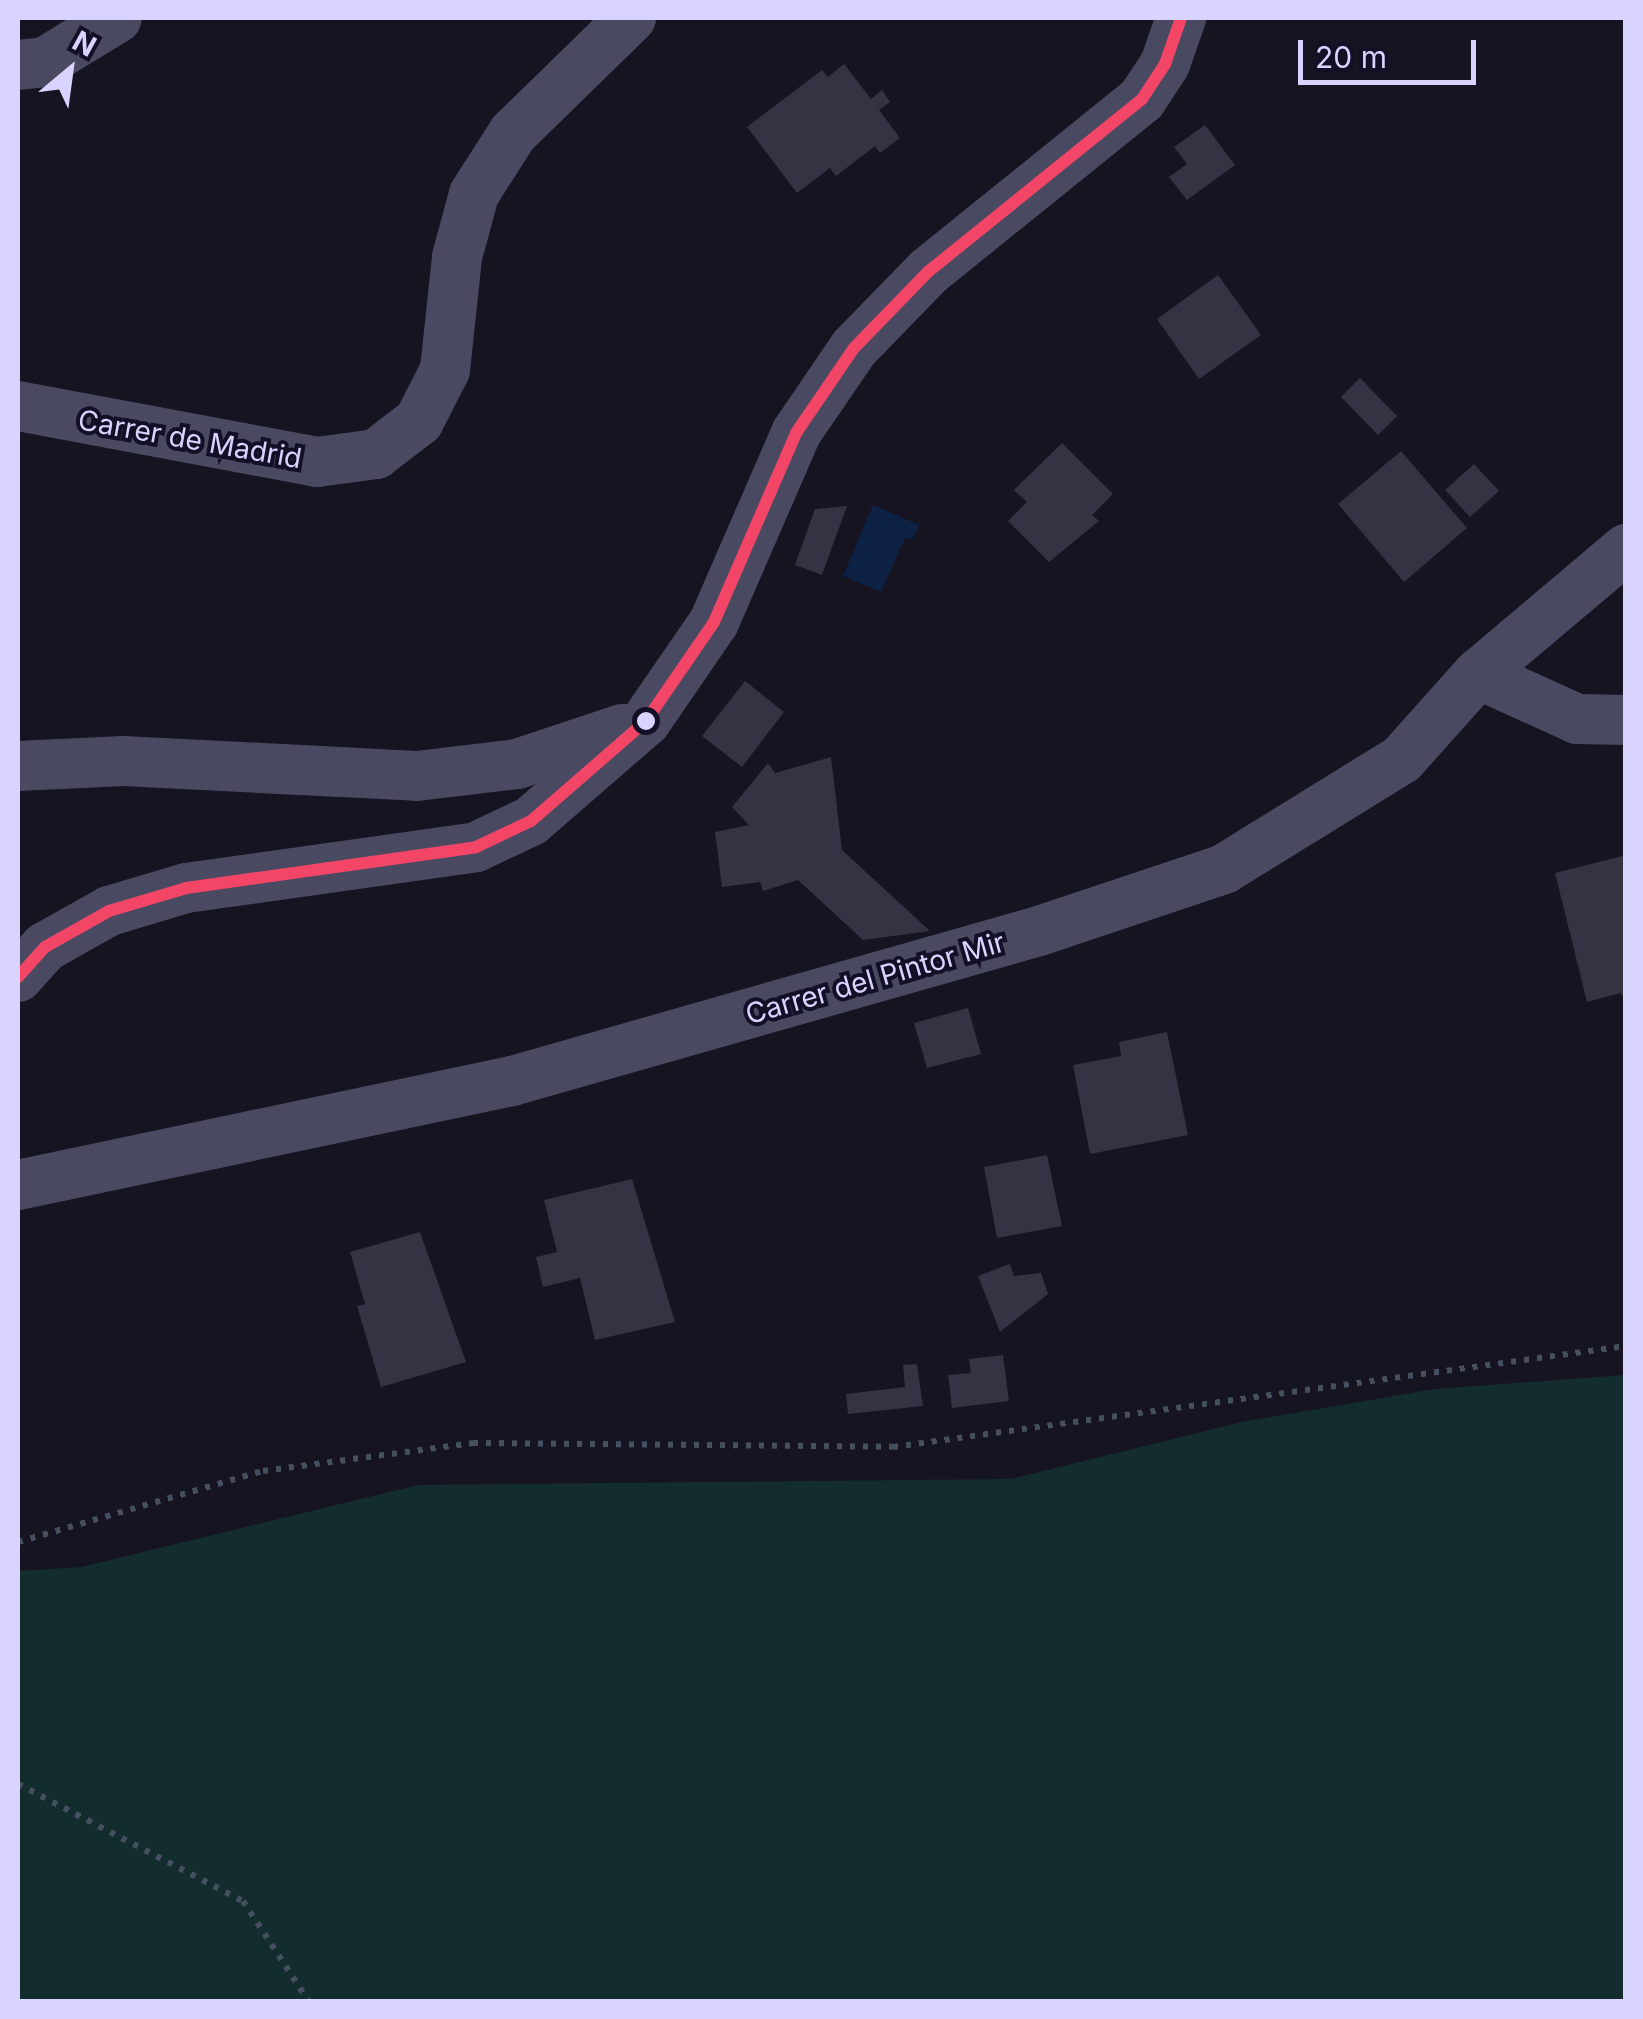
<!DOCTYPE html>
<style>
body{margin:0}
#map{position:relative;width:1643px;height:2019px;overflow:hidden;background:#161421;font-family:Inter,sans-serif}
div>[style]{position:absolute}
.green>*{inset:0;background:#132c2d}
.water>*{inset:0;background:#0d2144}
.building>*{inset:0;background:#343243}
.path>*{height:6px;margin-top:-3px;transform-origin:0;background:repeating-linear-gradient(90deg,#44505f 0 5px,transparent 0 13px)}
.minor>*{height:50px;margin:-25px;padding:0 25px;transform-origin:25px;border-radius:25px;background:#4a4962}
.bus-1>*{height:12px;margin:-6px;padding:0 6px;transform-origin:6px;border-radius:6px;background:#f34667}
.dots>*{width:28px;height:28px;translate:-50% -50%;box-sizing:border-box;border:5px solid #130f26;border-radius:50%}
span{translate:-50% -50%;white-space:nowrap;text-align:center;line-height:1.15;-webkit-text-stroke:8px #130f26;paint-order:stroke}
.street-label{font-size:28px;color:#d9d4ff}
.frame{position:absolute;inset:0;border:20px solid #d9d4ff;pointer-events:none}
.north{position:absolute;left:20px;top:20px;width:100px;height:100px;-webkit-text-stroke:8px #130f26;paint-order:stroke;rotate:29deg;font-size:28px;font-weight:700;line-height:40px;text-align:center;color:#d9d4ff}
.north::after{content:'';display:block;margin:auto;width:35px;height:45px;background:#d9d4ff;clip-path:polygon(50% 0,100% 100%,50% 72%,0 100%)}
.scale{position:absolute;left:1298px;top:40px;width:178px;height:45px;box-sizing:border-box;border:5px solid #d9d4ff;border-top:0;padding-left:12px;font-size:30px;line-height:35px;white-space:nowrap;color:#d9d4ff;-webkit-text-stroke:8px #130f26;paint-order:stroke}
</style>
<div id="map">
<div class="green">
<div style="clip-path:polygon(1625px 1375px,1625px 2001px,18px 2001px,18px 1571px,81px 1567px,418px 1485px,1011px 1479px,1242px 1422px,1434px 1389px)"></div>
</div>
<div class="water">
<div style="clip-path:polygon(873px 505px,919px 525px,912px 540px,905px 538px,881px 592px,843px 576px)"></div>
</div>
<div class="building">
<div style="clip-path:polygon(844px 64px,871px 99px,882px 90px,890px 102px,879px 110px,900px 138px,880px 153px,875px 146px,836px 176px,830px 168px,797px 193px,747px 127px,822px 70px,828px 77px)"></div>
<div style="clip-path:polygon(1205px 125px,1235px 165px,1187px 200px,1169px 177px,1187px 164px,1174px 147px)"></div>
<div style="clip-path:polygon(1218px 275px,1261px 335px,1199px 379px,1157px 319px)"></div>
<div style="clip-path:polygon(1360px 378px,1397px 416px,1378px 435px,1341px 397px)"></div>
<div style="clip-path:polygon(1062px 443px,1113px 494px,1092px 515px,1099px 521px,1049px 562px,1008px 521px,1027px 502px,1014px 490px)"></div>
<div style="clip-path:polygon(1401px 451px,1467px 528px,1404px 582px,1338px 504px)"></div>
<div style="clip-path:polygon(1474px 464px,1499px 491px,1470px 517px,1445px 490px)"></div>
<div style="clip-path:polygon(847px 506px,822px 575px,795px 565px,815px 509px)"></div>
<div style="clip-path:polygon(745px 681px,784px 712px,742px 767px,702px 736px)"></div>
<div style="clip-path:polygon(831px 757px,842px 850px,930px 931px,863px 940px,798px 880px,763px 891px,760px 882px,722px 887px,715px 832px,749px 825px,732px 807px,768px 763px,775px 773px)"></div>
<div style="clip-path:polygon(1626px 855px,1626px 1003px,1621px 993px,1587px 1002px,1555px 873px)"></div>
<div style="clip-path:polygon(968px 1008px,981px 1054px,927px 1068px,914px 1023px)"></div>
<div style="clip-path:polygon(1167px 1032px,1188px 1135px,1090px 1154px,1073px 1065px,1121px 1056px,1119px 1042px)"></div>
<div style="clip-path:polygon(1047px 1155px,1062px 1226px,997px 1238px,984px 1167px)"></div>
<div style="clip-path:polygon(632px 1179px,675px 1322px,595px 1340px,580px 1278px,543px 1287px,536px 1257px,557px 1252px,544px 1200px)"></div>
<div style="clip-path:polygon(420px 1232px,466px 1362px,381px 1387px,357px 1306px,365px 1304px,350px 1252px)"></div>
<div style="clip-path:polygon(1010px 1264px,1014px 1276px,1041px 1273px,1048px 1294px,1000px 1332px,978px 1276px)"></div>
<div style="clip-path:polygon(1003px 1355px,1009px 1401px,952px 1408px,948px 1375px,971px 1373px,969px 1359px)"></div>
<div style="clip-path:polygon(917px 1364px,923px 1406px,848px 1414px,846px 1394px,905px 1387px,903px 1365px)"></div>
</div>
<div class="path">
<div style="left:18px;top:1542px;width:255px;rotate:-16.2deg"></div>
<div style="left:263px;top:1471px;width:212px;rotate:-7.6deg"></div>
<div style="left:473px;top:1443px;width:420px;rotate:0.5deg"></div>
<div style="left:893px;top:1447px;width:740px;rotate:-7.85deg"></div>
<div style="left:18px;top:1784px;width:254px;rotate:27.5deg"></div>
<div style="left:243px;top:1901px;width:121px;rotate:56.8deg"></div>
</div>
<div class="minor">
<div style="left:18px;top:65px;width:27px;rotate:-6deg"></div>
<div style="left:45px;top:62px;width:84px;rotate:-31.4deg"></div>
<div style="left:18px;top:406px;width:304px;rotate:10.6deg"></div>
<div style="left:317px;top:462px;width:60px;rotate:-7.7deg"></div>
<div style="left:376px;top:454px;width:54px;rotate:-37.5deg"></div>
<div style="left:419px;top:421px;width:57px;rotate:-63deg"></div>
<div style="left:445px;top:370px;width:114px;rotate:-83.9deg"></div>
<div style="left:457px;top:257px;width:65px;rotate:-74.9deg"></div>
<div style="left:474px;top:194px;width:72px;rotate:-57.4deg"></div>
<div style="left:513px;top:133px;width:165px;rotate:-44.3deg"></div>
<div style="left:1478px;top:674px;width:109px;rotate:24.4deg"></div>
<div style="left:1577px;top:719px;width:49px;rotate:1.2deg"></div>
<div style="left:18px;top:766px;width:105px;rotate:-2.7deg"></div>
<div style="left:123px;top:761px;width:294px;rotate:2.9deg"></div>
<div style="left:417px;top:776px;width:101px;rotate:-6.8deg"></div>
<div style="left:517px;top:764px;width:111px;rotate:-18.4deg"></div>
<div style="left:18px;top:977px;width:40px;rotate:-48deg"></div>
<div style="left:45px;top:947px;width:73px;rotate:-29.4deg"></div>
<div style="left:109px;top:911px;width:80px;rotate:-16.6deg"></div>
<div style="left:186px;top:888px;width:293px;rotate:-8deg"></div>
<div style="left:476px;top:847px;width:61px;rotate:-25.3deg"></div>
<div style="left:531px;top:821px;width:152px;rotate:-41deg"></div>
<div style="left:646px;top:721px;width:120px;rotate:-55.5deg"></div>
<div style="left:714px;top:622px;width:206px;rotate:-66.5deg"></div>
<div style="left:796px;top:433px;width:103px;rotate:-55.7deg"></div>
<div style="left:854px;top:348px;width:107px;rotate:-45.8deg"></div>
<div style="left:929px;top:271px;width:274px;rotate:-38.9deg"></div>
<div style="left:1142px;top:99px;width:42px;rotate:-56.7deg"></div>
<div style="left:1165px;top:64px;width:49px;rotate:-70.8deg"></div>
<div style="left:18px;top:1185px;width:505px;rotate:-11.89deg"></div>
<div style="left:512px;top:1081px;width:548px;rotate:-15.89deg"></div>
<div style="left:1039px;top:931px;width:195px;rotate:-18.5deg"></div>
<div style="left:1224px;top:869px;width:209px;rotate:-31.7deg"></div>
<div style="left:1402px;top:759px;width:114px;rotate:-48.2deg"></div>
<div style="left:1478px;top:674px;width:194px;rotate:-40.2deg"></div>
</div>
<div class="bus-1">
<div style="left:18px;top:977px;width:40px;rotate:-48deg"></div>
<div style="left:45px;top:947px;width:73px;rotate:-29.4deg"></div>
<div style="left:109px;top:911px;width:80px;rotate:-16.6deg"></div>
<div style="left:186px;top:888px;width:293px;rotate:-8deg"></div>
<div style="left:476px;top:847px;width:61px;rotate:-25.3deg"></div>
<div style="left:531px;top:821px;width:152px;rotate:-41deg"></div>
<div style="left:646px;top:721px;width:120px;rotate:-55.5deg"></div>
<div style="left:714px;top:622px;width:206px;rotate:-66.5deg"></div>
<div style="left:796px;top:433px;width:103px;rotate:-55.7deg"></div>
<div style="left:854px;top:348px;width:107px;rotate:-45.8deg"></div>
<div style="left:929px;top:271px;width:274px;rotate:-38.9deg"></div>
<div style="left:1142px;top:99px;width:42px;rotate:-56.7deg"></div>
<div style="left:1165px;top:64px;width:49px;rotate:-70.8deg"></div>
</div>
<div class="dots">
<div style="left:646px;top:721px;background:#d9d4ff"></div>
</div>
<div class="street-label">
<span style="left:190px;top:439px;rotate:10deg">Carrer de Madrid</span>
<span style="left:875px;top:978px;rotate:-16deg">Carrer del Pintor Mir</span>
</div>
<div class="frame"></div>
<div class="north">N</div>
<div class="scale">20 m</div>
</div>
